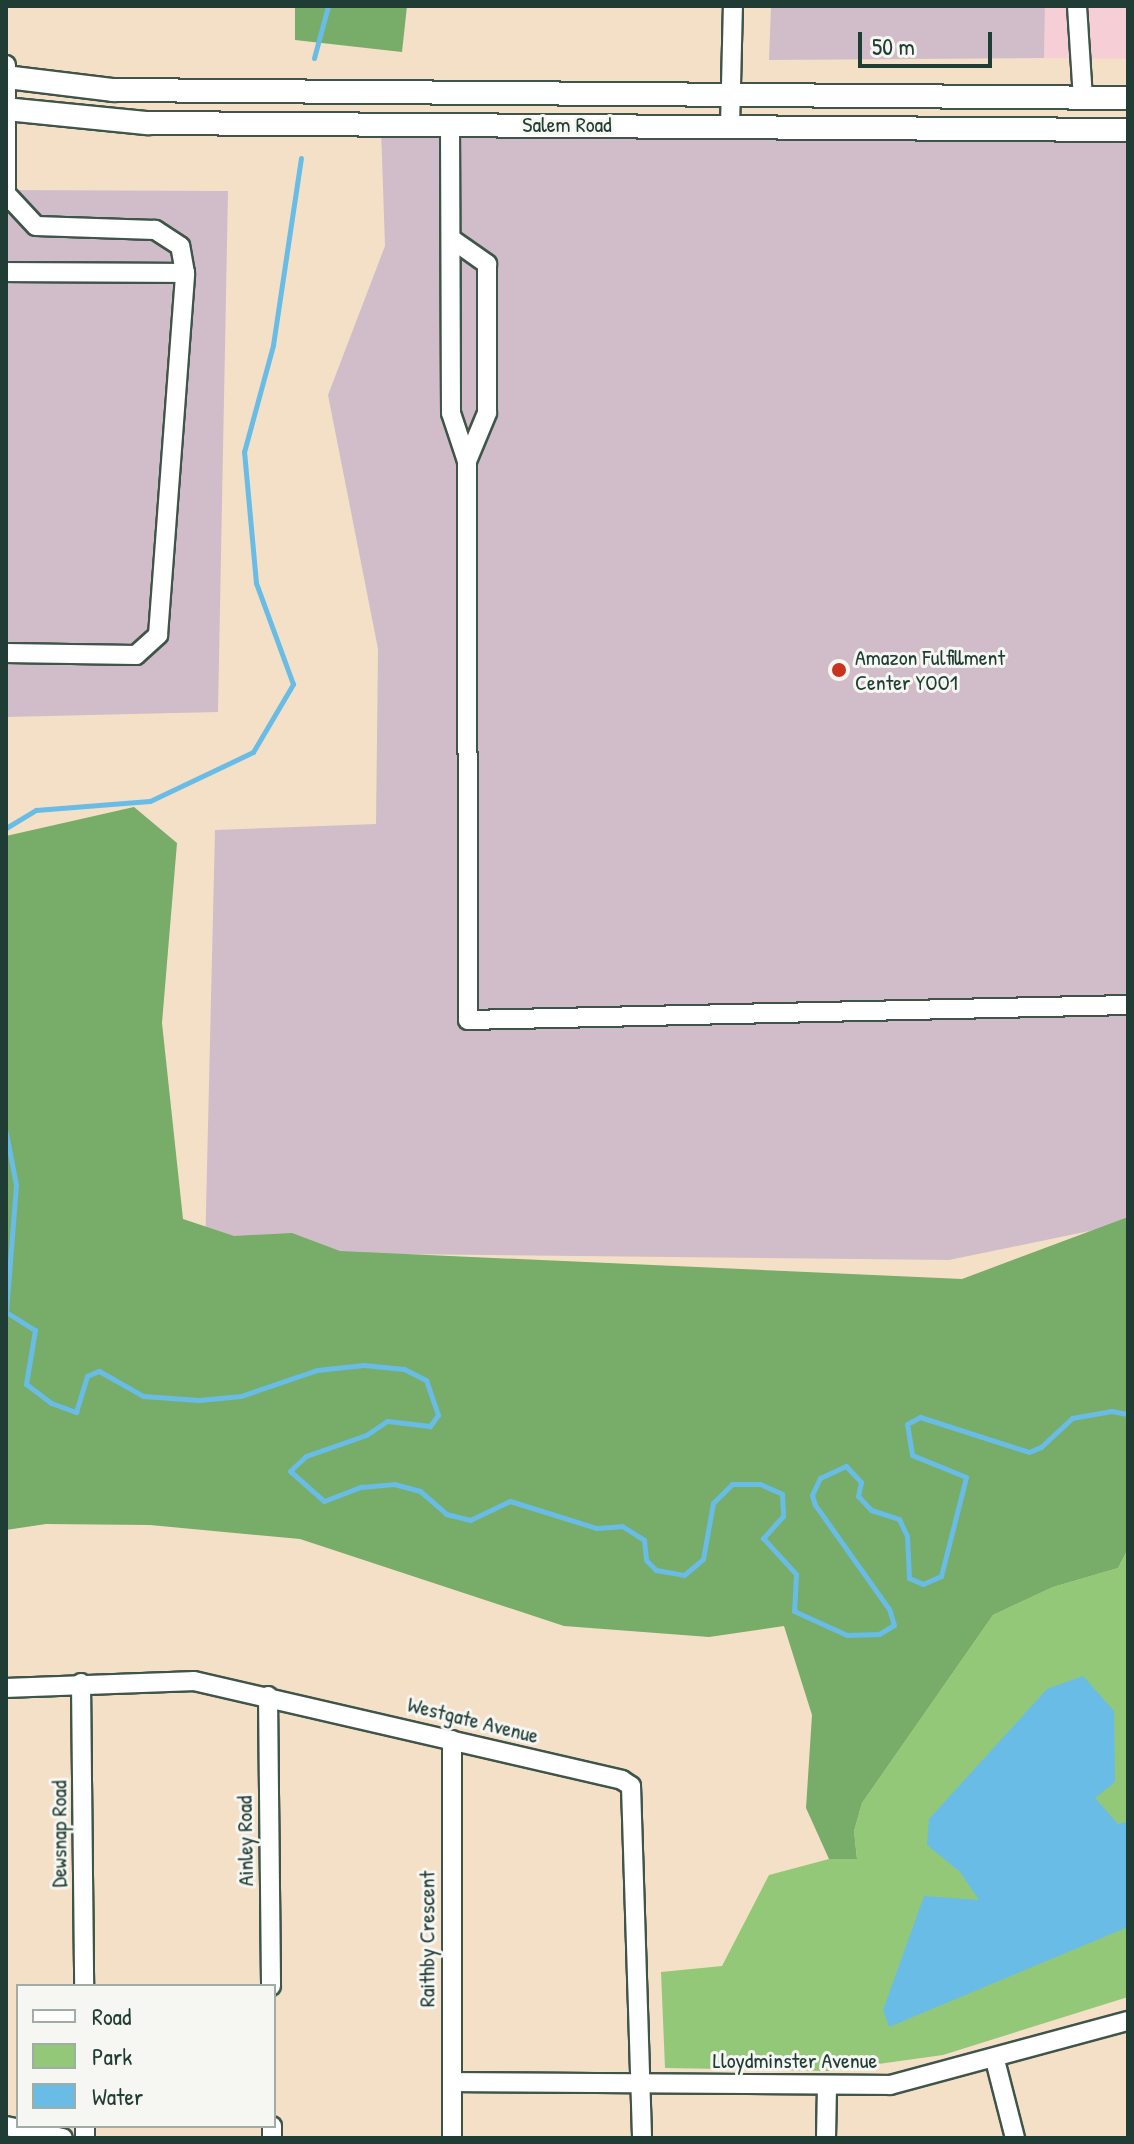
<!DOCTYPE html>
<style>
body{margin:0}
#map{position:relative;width:1134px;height:2144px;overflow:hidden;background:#f4e0c7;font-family:"Patrick Hand",sans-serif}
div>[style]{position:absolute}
.built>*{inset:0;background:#f6cfd6}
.industrial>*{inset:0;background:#d1bdc9}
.green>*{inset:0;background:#94c879}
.forest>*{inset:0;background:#77ac69}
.water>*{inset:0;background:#69bce5}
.stream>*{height:5px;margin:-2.5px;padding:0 2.5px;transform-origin:2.5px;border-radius:2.5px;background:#69bce5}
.roads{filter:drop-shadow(2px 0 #3f554a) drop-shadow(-2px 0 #3f554a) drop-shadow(0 2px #3f554a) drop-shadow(0 -2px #3f554a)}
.minor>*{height:18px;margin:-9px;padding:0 9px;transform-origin:9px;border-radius:9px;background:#fff}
.major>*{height:22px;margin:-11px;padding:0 11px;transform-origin:11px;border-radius:11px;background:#fff}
.dots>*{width:22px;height:22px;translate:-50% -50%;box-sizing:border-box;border:4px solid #f6f6f2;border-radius:50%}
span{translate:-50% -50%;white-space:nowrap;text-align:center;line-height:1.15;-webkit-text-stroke:6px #f6f6f2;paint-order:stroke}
.street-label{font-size:22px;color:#1f3d34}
.poi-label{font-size:22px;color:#1f3d34}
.left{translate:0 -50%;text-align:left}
.frame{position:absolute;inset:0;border:8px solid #1f3d34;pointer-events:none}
.legend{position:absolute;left:16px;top:1984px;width:260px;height:144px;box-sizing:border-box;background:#f6f6f2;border:2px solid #a0aca6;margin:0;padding:10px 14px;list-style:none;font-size:24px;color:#1f3d34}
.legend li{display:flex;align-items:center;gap:16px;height:40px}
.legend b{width:40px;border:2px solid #a0aca6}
.scale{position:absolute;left:858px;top:32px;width:134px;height:36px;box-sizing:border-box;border:4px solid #1f3d34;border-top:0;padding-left:10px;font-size:24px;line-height:28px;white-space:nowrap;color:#1f3d34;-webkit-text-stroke:6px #f6f6f2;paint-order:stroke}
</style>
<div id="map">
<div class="built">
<div style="clip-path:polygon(1045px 6px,1128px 6px,1128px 59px,1044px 58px)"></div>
</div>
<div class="industrial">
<div style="clip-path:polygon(771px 6px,1045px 6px,1044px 58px,769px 60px)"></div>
<div style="clip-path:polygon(381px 129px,1128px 142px,1128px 1223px,949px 1260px,205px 1252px,215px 830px,376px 824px,378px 649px,328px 395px,385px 246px)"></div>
<div style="clip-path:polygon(6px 190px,228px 191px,218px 712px,6px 717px)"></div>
</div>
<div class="green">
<div style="clip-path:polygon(1128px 1549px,1128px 1997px,943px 2055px,828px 2071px,665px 2068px,661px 1972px,722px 1966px,769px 1875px,829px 1859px,857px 1858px,854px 1831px,862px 1803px,993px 1615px,1053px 1587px,1118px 1568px)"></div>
</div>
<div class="forest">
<div style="clip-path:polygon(295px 6px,407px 6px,402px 52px,295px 40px)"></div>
<div style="clip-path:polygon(134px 807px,177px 843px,162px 1023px,183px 1219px,234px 1236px,292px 1233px,340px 1251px,962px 1279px,1128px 1217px,1128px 1549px,1118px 1568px,1053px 1587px,993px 1615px,862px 1803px,854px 1831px,857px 1859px,829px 1859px,806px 1808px,812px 1715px,784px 1626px,709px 1637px,564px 1626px,300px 1539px,150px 1525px,46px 1524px,6px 1530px,6px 836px)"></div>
</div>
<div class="water">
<div style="clip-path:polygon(1083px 1676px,1114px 1711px,1115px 1782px,1095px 1798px,1118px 1824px,1126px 1822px,1128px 1753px,1128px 1927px,889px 2027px,883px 2010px,924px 1896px,979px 1900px,960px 1872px,927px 1845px,929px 1819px,1047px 1689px)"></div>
</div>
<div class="stream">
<div style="left:314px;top:58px;width:54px;rotate:-74.9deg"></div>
<div style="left:6px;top:828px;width:35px;rotate:-31deg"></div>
<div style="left:36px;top:810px;width:114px;rotate:-4.5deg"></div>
<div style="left:150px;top:801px;width:114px;rotate:-25.4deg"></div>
<div style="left:253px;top:752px;width:79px;rotate:-59.5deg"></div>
<div style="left:293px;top:684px;width:108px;rotate:-110.1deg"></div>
<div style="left:256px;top:583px;width:132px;rotate:-95.2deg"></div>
<div style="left:244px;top:452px;width:111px;rotate:-74.8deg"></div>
<div style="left:273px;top:345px;width:189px;rotate:-81.5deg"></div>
<div style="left:6px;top:1133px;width:53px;rotate:79.1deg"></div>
<div style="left:16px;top:1185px;width:127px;rotate:94.5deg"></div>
<div style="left:6px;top:1312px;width:34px;rotate:32deg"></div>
<div style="left:35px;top:1330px;width:55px;rotate:99.5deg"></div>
<div style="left:26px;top:1384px;width:31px;rotate:37deg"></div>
<div style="left:51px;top:1403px;width:27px;rotate:20deg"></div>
<div style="left:76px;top:1412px;width:38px;rotate:-73deg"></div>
<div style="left:87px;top:1376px;width:13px;rotate:-23deg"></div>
<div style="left:99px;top:1371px;width:51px;rotate:29.6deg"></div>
<div style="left:143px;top:1396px;width:56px;rotate:4.1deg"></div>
<div style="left:199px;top:1400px;width:42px;rotate:-5.4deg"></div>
<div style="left:241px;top:1396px;width:80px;rotate:-18.9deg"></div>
<div style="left:317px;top:1370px;width:47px;rotate:-6.1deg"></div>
<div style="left:364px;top:1365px;width:40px;rotate:5.7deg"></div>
<div style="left:404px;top:1369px;width:25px;rotate:27deg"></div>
<div style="left:426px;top:1380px;width:37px;rotate:71deg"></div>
<div style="left:438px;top:1415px;width:14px;rotate:126deg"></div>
<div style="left:430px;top:1426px;width:43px;rotate:-173.4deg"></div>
<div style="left:387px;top:1421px;width:25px;rotate:146deg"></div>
<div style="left:366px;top:1435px;width:64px;rotate:160.7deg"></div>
<div style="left:306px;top:1456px;width:22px;rotate:137deg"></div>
<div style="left:290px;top:1471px;width:45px;rotate:41.4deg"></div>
<div style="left:324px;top:1501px;width:40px;rotate:-21deg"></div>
<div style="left:361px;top:1487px;width:33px;rotate:-5deg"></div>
<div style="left:394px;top:1484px;width:27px;rotate:15deg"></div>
<div style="left:420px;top:1491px;width:35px;rotate:41deg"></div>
<div style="left:446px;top:1514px;width:25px;rotate:14deg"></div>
<div style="left:470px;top:1520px;width:44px;rotate:-25.4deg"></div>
<div style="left:510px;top:1501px;width:90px;rotate:17.4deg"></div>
<div style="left:596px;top:1528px;width:26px;rotate:-4deg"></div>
<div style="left:622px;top:1526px;width:26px;rotate:32deg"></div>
<div style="left:644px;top:1540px;width:20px;rotate:84deg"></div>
<div style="left:646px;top:1560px;width:14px;rotate:45deg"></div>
<div style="left:656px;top:1570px;width:28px;rotate:10deg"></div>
<div style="left:684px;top:1575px;width:25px;rotate:-40deg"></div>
<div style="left:703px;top:1559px;width:57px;rotate:-79.9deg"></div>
<div style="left:713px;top:1503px;width:27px;rotate:-45deg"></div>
<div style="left:732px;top:1484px;width:28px"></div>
<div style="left:760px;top:1484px;width:24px;rotate:24deg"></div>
<div style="left:782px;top:1494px;width:22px;rotate:87deg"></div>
<div style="left:783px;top:1516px;width:30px;rotate:132deg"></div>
<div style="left:763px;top:1538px;width:49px;rotate:47.5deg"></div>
<div style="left:796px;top:1574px;width:37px;rotate:93deg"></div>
<div style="left:794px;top:1611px;width:58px;rotate:24.4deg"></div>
<div style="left:847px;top:1635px;width:32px;rotate:-2deg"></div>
<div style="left:879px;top:1634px;width:17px;rotate:-31deg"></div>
<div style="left:894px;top:1625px;width:17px;rotate:-107deg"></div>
<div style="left:889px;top:1609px;width:128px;rotate:-125.4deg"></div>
<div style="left:815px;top:1505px;width:10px;rotate:-107deg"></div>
<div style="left:812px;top:1495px;width:19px;rotate:-65deg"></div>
<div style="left:820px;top:1478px;width:29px;rotate:-25deg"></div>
<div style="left:846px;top:1466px;width:22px;rotate:47deg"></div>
<div style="left:861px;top:1482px;width:14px;rotate:102deg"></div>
<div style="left:858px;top:1496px;width:19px;rotate:47deg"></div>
<div style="left:871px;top:1510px;width:29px;rotate:18deg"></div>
<div style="left:899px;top:1519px;width:19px;rotate:65deg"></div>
<div style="left:907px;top:1536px;width:42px;rotate:87.3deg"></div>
<div style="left:909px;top:1578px;width:15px;rotate:23deg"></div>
<div style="left:923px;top:1584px;width:20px;rotate:-24deg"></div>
<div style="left:941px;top:1576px;width:102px;rotate:-75.8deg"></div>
<div style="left:966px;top:1477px;width:58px;rotate:-157.8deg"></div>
<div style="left:912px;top:1455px;width:31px;rotate:-99deg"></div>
<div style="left:907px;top:1424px;width:15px;rotate:-28deg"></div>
<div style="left:920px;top:1417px;width:114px;rotate:17.8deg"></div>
<div style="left:1029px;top:1452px;width:13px;rotate:-23deg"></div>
<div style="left:1041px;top:1447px;width:42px;rotate:-43.1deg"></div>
<div style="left:1072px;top:1418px;width:40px;rotate:-10deg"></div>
<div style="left:1111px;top:1411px;width:17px;rotate:10deg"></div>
</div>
<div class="roads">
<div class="minor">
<div style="left:1077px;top:6px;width:92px;rotate:86.3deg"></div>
<div style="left:6px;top:65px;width:136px;rotate:90deg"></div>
<div style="left:450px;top:124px;width:289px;rotate:89.8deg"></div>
<div style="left:451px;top:413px;width:51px;rotate:71.6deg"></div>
<div style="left:467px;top:461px;width:559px;rotate:89.9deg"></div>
<div style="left:468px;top:1020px;width:660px;rotate:-1.3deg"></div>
<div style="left:730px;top:126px;width:120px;rotate:-88.6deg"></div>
<div style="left:453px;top:240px;width:42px;rotate:35.2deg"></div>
<div style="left:487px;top:264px;width:149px;rotate:90deg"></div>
<div style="left:487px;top:413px;width:52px;rotate:112.6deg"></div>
<div style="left:6px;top:272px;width:179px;rotate:0.3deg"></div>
<div style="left:6px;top:653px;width:130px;rotate:0.9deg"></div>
<div style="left:136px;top:655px;width:30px;rotate:-42deg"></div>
<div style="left:158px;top:635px;width:363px;rotate:-85.7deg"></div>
<div style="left:185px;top:273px;width:27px;rotate:-100deg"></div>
<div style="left:180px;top:246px;width:30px;rotate:-147deg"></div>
<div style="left:155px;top:230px;width:119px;rotate:-178.1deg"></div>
<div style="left:36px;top:226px;width:40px;rotate:-133deg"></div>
<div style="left:81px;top:1683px;width:303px;rotate:89.4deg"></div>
<div style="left:6px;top:1688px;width:188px;rotate:-2.1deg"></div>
<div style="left:194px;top:1681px;width:439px;rotate:13deg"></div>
<div style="left:622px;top:1780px;width:11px;rotate:34deg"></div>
<div style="left:631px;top:1786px;width:352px;rotate:88.2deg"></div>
<div style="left:268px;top:1696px;width:290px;rotate:89.4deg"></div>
<div style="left:452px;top:1740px;width:398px;rotate:90deg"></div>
<div style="left:995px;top:2060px;width:81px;rotate:75.6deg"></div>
<div style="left:453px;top:2082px;width:437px;rotate:0.4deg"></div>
<div style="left:890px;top:2085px;width:246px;rotate:-15.1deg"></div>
<div style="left:6px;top:2126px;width:58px;rotate:11.9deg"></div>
<div style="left:85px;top:2126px;width:12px;rotate:90deg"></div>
<div style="left:272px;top:2126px;width:12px;rotate:90deg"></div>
<div style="left:826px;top:2138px;width:51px;rotate:-88.9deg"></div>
</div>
<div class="major">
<div style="left:6px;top:77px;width:108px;rotate:6.9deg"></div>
<div style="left:113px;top:90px;width:1015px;rotate:0.45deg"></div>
<div style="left:6px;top:109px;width:142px;rotate:5.7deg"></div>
<div style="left:147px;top:123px;width:981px;rotate:0.41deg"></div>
</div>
</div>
<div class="dots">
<div style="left:839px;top:670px;background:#c8321e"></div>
</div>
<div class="street-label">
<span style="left:567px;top:125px">Salem Road</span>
<span style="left:473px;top:1720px;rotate:14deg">Westgate Avenue</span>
<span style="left:59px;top:1834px;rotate:-90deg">Dewsnap Road</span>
<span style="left:245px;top:1841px;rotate:-91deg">Ainley Road</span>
<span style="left:427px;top:1939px;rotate:-90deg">Raithby Crescent</span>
<span style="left:795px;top:2061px">Lloydminster Avenue</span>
</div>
<div class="poi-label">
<span class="left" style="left:855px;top:670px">Amazon Fulfillment<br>Center YOO1</span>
</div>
<div class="frame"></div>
<ul class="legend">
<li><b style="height:10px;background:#fff"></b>Road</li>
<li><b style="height:22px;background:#94c879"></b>Park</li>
<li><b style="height:22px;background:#69bce5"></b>Water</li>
</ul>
<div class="scale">50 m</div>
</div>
